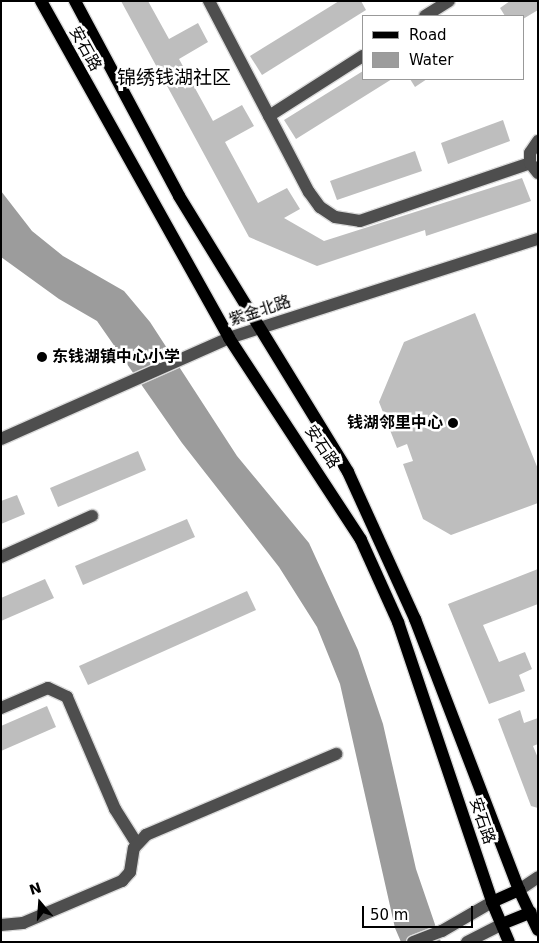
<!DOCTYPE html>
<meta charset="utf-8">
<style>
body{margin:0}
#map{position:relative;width:539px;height:943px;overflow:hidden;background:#fff;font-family:"DejaVu Sans","Noto Sans SC",sans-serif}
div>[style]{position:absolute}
.water>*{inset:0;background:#9c9c9c}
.building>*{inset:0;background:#bebebe}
.roads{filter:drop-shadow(1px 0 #dbdbdb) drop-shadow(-1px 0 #dbdbdb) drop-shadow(0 1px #dbdbdb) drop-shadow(0 -1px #dbdbdb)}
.minor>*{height:12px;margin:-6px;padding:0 6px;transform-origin:6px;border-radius:6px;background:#4e4e4e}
.major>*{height:12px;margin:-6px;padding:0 6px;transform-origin:6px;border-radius:6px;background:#000}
.dots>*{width:14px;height:14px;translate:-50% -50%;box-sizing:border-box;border:2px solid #fff;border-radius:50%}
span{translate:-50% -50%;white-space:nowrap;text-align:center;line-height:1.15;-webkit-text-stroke:5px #fff;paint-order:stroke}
.street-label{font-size:16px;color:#000}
.poi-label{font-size:16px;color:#000;font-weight:700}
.left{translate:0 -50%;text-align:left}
.right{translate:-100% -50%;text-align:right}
.quarter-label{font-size:19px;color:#000}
.frame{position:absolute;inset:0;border:2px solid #000;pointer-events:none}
.legend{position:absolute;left:362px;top:15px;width:162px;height:65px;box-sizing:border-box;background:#fff;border:1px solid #999;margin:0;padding:6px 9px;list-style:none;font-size:15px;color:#000}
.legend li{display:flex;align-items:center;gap:10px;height:25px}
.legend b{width:25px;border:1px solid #999}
.north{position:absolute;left:15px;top:878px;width:50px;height:50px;-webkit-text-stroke:4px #fff;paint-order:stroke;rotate:342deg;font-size:14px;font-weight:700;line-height:20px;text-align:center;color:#000}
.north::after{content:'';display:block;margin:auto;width:18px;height:22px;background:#000;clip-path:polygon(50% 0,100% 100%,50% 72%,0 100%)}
.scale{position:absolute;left:362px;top:906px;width:111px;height:22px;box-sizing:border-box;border:2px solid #000;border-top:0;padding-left:6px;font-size:15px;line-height:18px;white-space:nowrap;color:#000;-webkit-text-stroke:4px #fff;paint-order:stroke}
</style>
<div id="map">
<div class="water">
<div style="clip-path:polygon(1px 191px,32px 231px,63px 256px,124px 291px,150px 322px,237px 456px,309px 543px,358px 650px,383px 724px,416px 869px,441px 942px,401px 942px,395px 928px,340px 684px,317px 627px,279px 567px,182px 443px,97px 321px,59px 299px,1px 257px)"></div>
</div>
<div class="building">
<div style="clip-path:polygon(121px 1px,148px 1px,169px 39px,198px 23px,208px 42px,179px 59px,213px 121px,242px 105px,254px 126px,225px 142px,258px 203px,287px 188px,300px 209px,284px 218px,324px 241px,522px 178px,531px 201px,426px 236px,425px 230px,317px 266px,249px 237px)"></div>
<div style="clip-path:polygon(339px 1px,361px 1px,366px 10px,262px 75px,250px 56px)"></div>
<div style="clip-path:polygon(510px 1px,538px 1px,538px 10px,523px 19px,523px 16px,505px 16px,500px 8px)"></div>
<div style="clip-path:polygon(363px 71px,363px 79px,392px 79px,296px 139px,284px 120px)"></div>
<div style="clip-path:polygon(410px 79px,427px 79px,415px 87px)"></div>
<div style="clip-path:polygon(503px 120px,510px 141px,448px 164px,441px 143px)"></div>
<div style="clip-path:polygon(415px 151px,422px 171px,337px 200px,330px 181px)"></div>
<div style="clip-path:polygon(475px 313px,538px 469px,538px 503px,451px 535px,423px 519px,403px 464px,413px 461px,407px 444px,397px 448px,379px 402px,404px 342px)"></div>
<div style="clip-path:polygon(138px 451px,146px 470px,58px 507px,50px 488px)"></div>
<div style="clip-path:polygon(17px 495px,25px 514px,1px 524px,1px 501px)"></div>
<div style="clip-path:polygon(187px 519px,195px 537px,83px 585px,75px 566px)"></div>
<div style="clip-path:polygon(538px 569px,538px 604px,483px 625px,499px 662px,525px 652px,532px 669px,519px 675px,525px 691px,489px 704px,448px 604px)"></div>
<div style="clip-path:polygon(45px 579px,54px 598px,1px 621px,1px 598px)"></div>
<div style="clip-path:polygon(247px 591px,256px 610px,88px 685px,79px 666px)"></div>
<div style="clip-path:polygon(47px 706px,56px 727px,1px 751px,1px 726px)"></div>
<div style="clip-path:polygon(520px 710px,524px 723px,538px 718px,538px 744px,533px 746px,538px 758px,538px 808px,531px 806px,498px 719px)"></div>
</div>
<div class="roads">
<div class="minor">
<div style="left:209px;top:1px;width:216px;rotate:62.4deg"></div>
<div style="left:309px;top:192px;width:19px;rotate:54deg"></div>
<div style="left:320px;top:207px;width:18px;rotate:34deg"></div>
<div style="left:335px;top:217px;width:25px;rotate:9deg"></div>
<div style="left:360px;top:221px;width:180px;rotate:-18.8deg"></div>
<div style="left:425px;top:16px;width:28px;rotate:-32deg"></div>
<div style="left:269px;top:116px;width:112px;rotate:-32.6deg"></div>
<div style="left:538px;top:141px;width:14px;rotate:124deg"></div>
<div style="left:530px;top:153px;width:10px;rotate:90deg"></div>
<div style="left:530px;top:163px;width:13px;rotate:51deg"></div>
<div style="left:1px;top:439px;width:249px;rotate:-23.9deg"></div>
<div style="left:229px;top:338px;width:324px;rotate:-17.8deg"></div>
<div style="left:1px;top:557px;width:100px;rotate:-24.3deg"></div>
<div style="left:1px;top:708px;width:51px;rotate:-23.1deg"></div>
<div style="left:48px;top:688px;width:21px;rotate:25deg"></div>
<div style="left:67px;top:697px;width:122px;rotate:66.8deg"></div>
<div style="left:115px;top:809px;width:41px;rotate:57.8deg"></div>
<div style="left:519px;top:890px;width:23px;rotate:-34deg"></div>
<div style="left:1px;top:925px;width:22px;rotate:-5deg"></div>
<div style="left:23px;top:923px;width:108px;rotate:-23deg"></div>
<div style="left:122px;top:881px;width:12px;rotate:-48deg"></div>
<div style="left:130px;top:872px;width:24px;rotate:-81deg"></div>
<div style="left:134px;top:848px;width:18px;rotate:-47deg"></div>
<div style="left:146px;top:835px;width:207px;rotate:-23.1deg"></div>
<div style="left:413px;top:942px;width:31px;rotate:-21deg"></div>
<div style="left:442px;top:931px;width:58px;rotate:-30.1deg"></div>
<div style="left:467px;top:942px;width:39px;rotate:-27deg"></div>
</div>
<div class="major">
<div style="left:41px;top:1px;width:386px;rotate:60.8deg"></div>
<div style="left:229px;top:338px;width:241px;rotate:56.8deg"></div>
<div style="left:361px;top:540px;width:90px;rotate:65.7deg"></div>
<div style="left:398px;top:622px;width:295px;rotate:71.4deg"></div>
<div style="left:492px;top:902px;width:43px;rotate:67deg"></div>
<div style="left:75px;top:1px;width:221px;rotate:61.9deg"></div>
<div style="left:179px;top:196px;width:324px;rotate:58.5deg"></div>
<div style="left:348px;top:472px;width:162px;rotate:65.5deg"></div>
<div style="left:415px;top:619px;width:290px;rotate:69deg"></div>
<div style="left:519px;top:890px;width:44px;rotate:64.6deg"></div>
<div style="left:492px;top:902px;width:30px;rotate:-24deg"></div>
<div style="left:502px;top:924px;width:31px;rotate:-22deg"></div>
</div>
</div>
<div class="dots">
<div style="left:42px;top:357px;background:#000"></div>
<div style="left:453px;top:423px;background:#000"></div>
</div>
<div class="street-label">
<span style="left:85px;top:49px;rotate:61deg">安石路</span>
<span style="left:260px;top:311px;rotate:-18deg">紫金北路</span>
<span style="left:322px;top:447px;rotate:56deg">安石路</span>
<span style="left:482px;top:821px;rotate:71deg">安石路</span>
</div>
<div class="poi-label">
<span class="left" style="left:52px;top:357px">东钱湖镇中心小学</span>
<span class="right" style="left:443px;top:423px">钱湖邻里中心</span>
</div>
<div class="quarter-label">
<span style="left:174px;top:78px">锦绣钱湖社区</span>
</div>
<div class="frame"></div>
<ul class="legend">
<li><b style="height:6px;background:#000"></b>Road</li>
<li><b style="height:14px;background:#9c9c9c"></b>Water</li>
</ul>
<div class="north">N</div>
<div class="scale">50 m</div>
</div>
